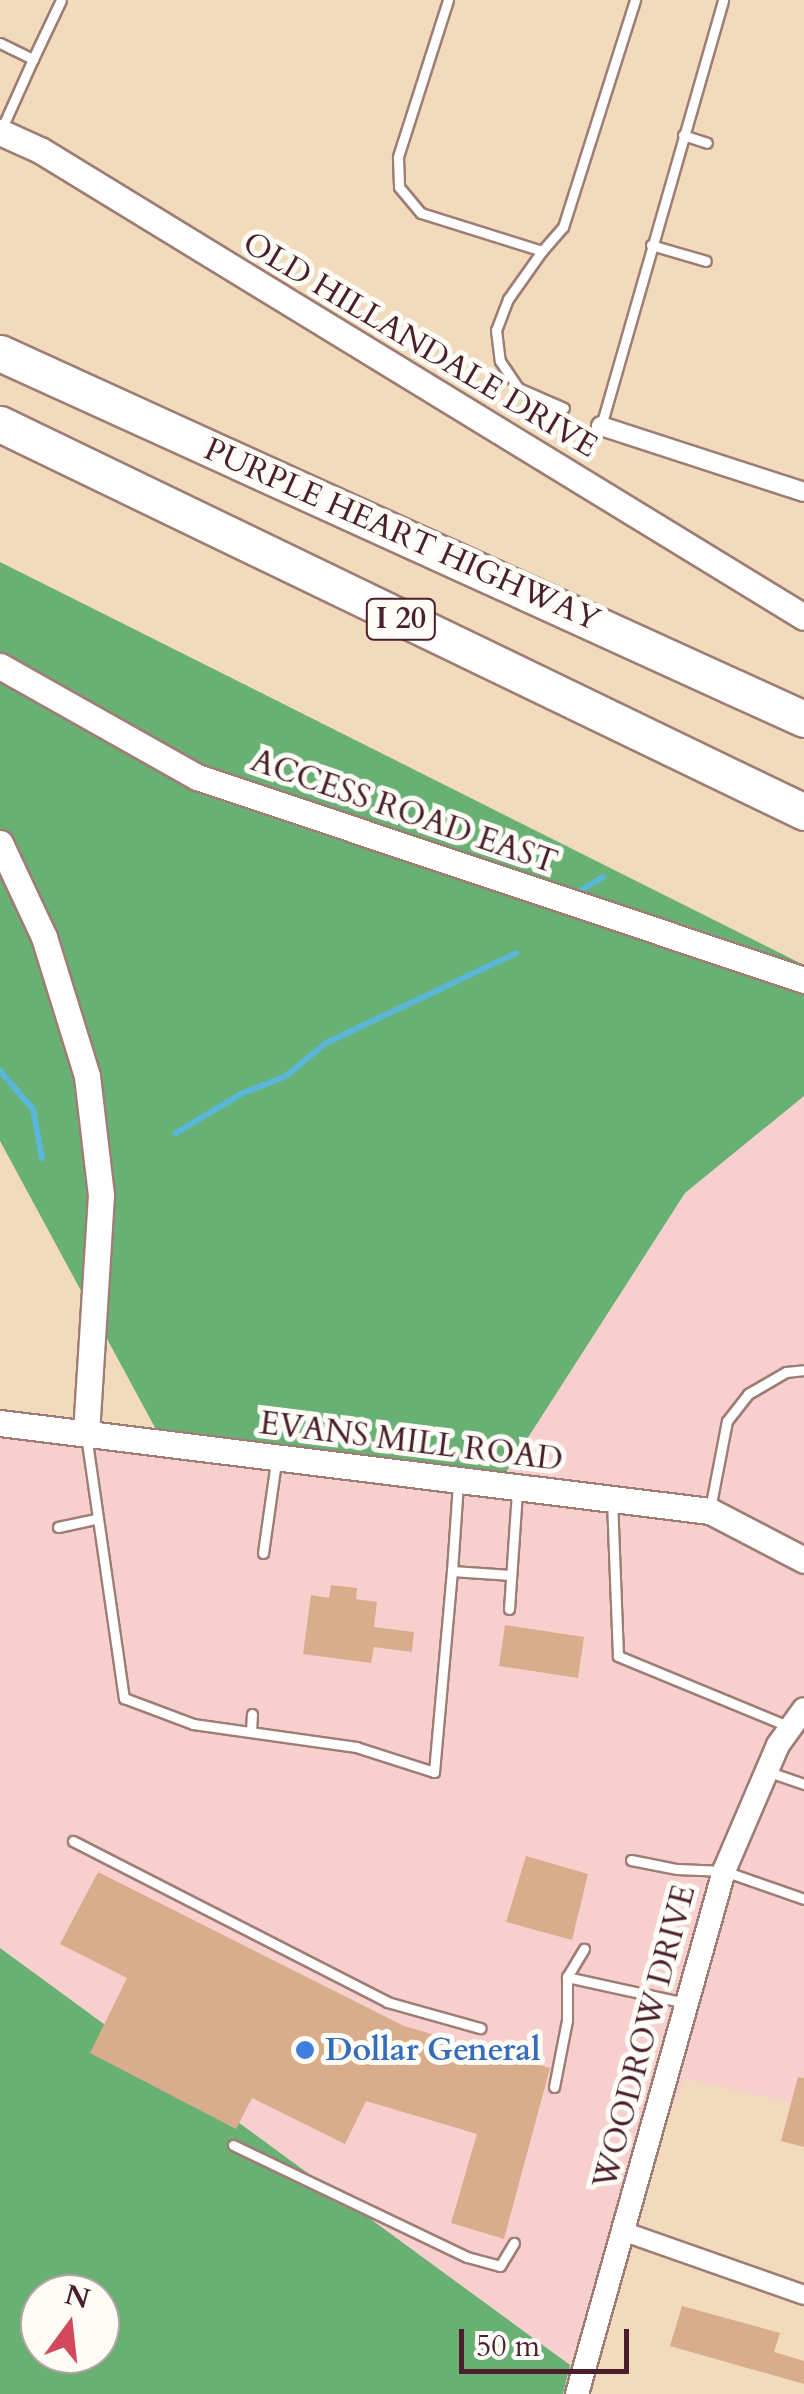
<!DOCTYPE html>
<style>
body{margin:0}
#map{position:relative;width:804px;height:2394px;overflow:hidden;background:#f2dbbc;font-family:Cardo,serif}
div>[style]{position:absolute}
.built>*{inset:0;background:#f7d0ce}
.forest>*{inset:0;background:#69b074}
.stream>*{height:6px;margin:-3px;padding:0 3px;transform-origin:3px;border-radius:3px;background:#5ab7d8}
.building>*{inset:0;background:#d9ad8b}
.roads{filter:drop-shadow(2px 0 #9e7d74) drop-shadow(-2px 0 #9e7d74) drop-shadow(0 2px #9e7d74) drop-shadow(0 -2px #9e7d74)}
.service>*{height:9px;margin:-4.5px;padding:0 4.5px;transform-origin:4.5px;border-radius:4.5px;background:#fff}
.minor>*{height:18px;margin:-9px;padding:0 9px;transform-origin:9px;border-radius:9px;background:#fff}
.tertiary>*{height:22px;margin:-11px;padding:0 11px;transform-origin:11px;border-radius:11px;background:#fff}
.secondary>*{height:25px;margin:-12.5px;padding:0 12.5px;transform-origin:12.5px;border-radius:12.5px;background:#fff}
.motorway>*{height:35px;margin:-17.5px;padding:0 17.5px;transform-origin:17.5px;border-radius:17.5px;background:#fff}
.dots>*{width:28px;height:28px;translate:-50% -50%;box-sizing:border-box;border:5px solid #fdfcf7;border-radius:50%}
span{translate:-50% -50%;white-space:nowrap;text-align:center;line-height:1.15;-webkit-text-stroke:10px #fdfcf7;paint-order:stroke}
.shield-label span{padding:2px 8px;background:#fdfcf7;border:2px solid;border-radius:8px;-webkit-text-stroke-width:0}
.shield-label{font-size:30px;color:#4a1f2b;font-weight:700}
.street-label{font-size:32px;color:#4a1f2b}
.shop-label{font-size:32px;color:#366cbe;font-weight:700}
.left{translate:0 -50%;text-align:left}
.north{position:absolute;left:20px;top:2274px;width:100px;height:100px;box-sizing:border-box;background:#fdfcf7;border:2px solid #b5a4a5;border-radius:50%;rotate:15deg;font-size:28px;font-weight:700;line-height:40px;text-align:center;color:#4a1f2b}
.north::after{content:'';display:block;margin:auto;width:35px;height:45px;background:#d1495b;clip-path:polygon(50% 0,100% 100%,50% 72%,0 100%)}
.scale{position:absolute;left:459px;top:2329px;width:170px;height:45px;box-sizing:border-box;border:5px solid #4a1f2b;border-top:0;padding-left:12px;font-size:30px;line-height:35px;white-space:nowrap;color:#4a1f2b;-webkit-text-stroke:8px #fdfcf7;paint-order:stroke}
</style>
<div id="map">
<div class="built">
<div style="clip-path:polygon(804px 1096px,804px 2106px,686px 2079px,628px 2196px,570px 2365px,0 1948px,0 1434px,504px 1475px,685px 1193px)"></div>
</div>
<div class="forest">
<div style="clip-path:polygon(0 562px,804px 965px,804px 1096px,685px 1193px,504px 1475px,159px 1435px,0 1141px)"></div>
<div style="clip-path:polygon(evenodd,0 1948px,570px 2365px,563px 2394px,0 2394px,0 1948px,40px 2294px,100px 2294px,100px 2354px,40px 2354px,40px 2294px)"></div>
</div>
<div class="stream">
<div style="left:578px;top:892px;width:29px;rotate:-31deg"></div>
<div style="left:0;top:1071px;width:50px;rotate:49deg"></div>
<div style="left:33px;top:1109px;width:50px;rotate:79.6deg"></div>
<div style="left:176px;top:1133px;width:76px;rotate:-31deg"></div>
<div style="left:241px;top:1094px;width:48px;rotate:-21.8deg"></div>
<div style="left:286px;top:1076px;width:52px;rotate:-39.5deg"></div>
<div style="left:326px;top:1043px;width:210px;rotate:-25.3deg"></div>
</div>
<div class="building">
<div style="clip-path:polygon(331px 1585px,357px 1588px,356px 1599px,377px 1602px,374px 1627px,414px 1632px,412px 1652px,374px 1647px,371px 1663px,303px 1654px,311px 1595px,329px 1598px)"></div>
<div style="clip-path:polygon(505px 1625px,584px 1637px,578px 1678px,499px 1666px)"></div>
<div style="clip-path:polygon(526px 1856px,588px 1874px,572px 1940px,506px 1922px)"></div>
<div style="clip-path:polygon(98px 1872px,404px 2026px,550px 2068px,504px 2239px,451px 2223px,477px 2134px,366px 2101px,345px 2144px,252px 2098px,236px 2129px,90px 2053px,127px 1978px,60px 1944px)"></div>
<div style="clip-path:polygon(798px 2077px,804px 2078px,804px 2147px,781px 2141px)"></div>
<div style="clip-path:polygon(682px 2306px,780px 2333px,774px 2352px,804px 2361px,804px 2384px,670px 2346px)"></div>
</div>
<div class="roads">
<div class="service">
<div style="left:448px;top:0;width:165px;rotate:107.7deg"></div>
<div style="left:398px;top:157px;width:30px;rotate:88deg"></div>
<div style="left:399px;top:187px;width:34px;rotate:50deg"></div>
<div style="left:421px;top:213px;width:127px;rotate:17.4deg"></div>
<div style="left:542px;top:251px;width:32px;rotate:-49deg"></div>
<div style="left:563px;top:227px;width:238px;rotate:-72.4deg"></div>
<div style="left:0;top:43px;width:37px;rotate:26deg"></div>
<div style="left:33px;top:59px;width:76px;rotate:114.2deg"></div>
<div style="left:33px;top:59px;width:65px;rotate:-64.6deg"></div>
<div style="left:683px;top:135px;width:25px;rotate:18deg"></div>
<div style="left:651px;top:245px;width:57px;rotate:16.2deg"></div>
<div style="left:542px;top:251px;width:59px;rotate:125.3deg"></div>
<div style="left:508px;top:299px;width:33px;rotate:111deg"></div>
<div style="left:496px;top:330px;width:31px;rotate:83deg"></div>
<div style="left:500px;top:361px;width:32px;rotate:56deg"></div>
<div style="left:518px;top:388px;width:50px;rotate:23.5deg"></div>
<div style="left:601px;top:426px;width:443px;rotate:-74deg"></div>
<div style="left:86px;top:1435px;width:266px;rotate:81.8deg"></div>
<div style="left:124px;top:1698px;width:74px;rotate:20.6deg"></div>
<div style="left:193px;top:1724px;width:165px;rotate:8deg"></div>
<div style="left:356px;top:1747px;width:82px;rotate:17.8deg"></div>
<div style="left:434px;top:1772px;width:202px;rotate:-84.9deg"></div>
<div style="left:458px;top:1483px;width:88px;rotate:93.9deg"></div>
<div style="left:452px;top:1571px;width:59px;rotate:3.9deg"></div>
<div style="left:612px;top:1500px;width:156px;rotate:87.8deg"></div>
<div style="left:618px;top:1656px;width:184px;rotate:22.4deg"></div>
<div style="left:710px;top:1509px;width:90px;rotate:-79.1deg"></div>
<div style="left:727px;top:1421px;width:34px;rotate:-52deg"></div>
<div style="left:748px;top:1394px;width:44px;rotate:-30.1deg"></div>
<div style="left:786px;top:1372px;width:18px;rotate:-6deg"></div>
<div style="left:58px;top:1527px;width:40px;rotate:-12deg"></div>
<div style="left:263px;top:1553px;width:92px;rotate:-81.9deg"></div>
<div style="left:509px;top:1609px;width:118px;rotate:-86.1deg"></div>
<div style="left:251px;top:1732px;width:18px;rotate:-87deg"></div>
<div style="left:769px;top:1772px;width:37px;rotate:19deg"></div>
<div style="left:73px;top:1841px;width:353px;rotate:27.1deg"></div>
<div style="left:387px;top:2002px;width:97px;rotate:15.6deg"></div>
<div style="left:631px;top:1860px;width:47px;rotate:11.1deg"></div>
<div style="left:677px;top:1869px;width:47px;rotate:2.4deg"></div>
<div style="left:724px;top:1871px;width:85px;rotate:19.3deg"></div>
<div style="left:567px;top:1977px;width:33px;rotate:-59deg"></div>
<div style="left:554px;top:2087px;width:68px;rotate:-79deg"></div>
<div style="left:567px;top:2020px;width:43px;rotate:-90deg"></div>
<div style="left:567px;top:1977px;width:121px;rotate:12.4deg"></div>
<div style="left:233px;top:2145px;width:259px;rotate:25.6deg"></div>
<div style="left:467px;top:2257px;width:34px;rotate:15deg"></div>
<div style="left:500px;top:2266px;width:27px;rotate:-59deg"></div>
</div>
<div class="minor">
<div style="left:601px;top:426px;width:213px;rotate:18deg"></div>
<div style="left:625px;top:2232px;width:190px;rotate:19.4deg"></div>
</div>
<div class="tertiary">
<div style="left:577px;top:2394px;width:543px;rotate:-74.3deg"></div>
<div style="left:724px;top:1871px;width:137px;rotate:-66.8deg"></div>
<div style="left:778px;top:1745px;width:44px;rotate:-54.2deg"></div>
</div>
<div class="secondary">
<div style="left:0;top:132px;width:44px;rotate:24.2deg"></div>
<div style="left:40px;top:150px;width:895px;rotate:31.44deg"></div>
<div style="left:0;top:666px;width:226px;rotate:29.4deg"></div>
<div style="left:197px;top:777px;width:640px;rotate:18.49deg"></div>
<div style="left:0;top:843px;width:104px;rotate:64.9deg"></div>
<div style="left:44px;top:937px;width:145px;rotate:72.8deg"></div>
<div style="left:87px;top:1076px;width:120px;rotate:83.3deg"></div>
<div style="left:101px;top:1195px;width:237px;rotate:93.6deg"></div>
<div style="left:0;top:1423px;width:715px;rotate:7.07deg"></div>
<div style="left:710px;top:1511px;width:106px;rotate:27.5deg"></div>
</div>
<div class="motorway">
<div style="left:0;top:353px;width:883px;rotate:24.48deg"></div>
<div style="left:0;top:424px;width:893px;rotate:25.76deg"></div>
</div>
</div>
<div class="dots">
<div style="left:305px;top:2050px;background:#3f7fe0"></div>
</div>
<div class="shield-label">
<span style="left:401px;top:619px">I 20</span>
</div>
<div class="street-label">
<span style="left:420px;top:345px;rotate:31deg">OLD HILLANDALE DRIVE</span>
<span style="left:402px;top:535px;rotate:24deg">PURPLE HEART HIGHWAY</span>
<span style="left:404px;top:812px;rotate:19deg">ACCESS ROAD EAST</span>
<span style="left:411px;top:1442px;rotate:7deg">EVANS MILL ROAD</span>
<span style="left:645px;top:2037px;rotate:-75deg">WOODROW DRIVE</span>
</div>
<div class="shop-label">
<span class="left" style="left:325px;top:2050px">Dollar General</span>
</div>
<div class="north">N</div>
<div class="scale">50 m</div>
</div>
